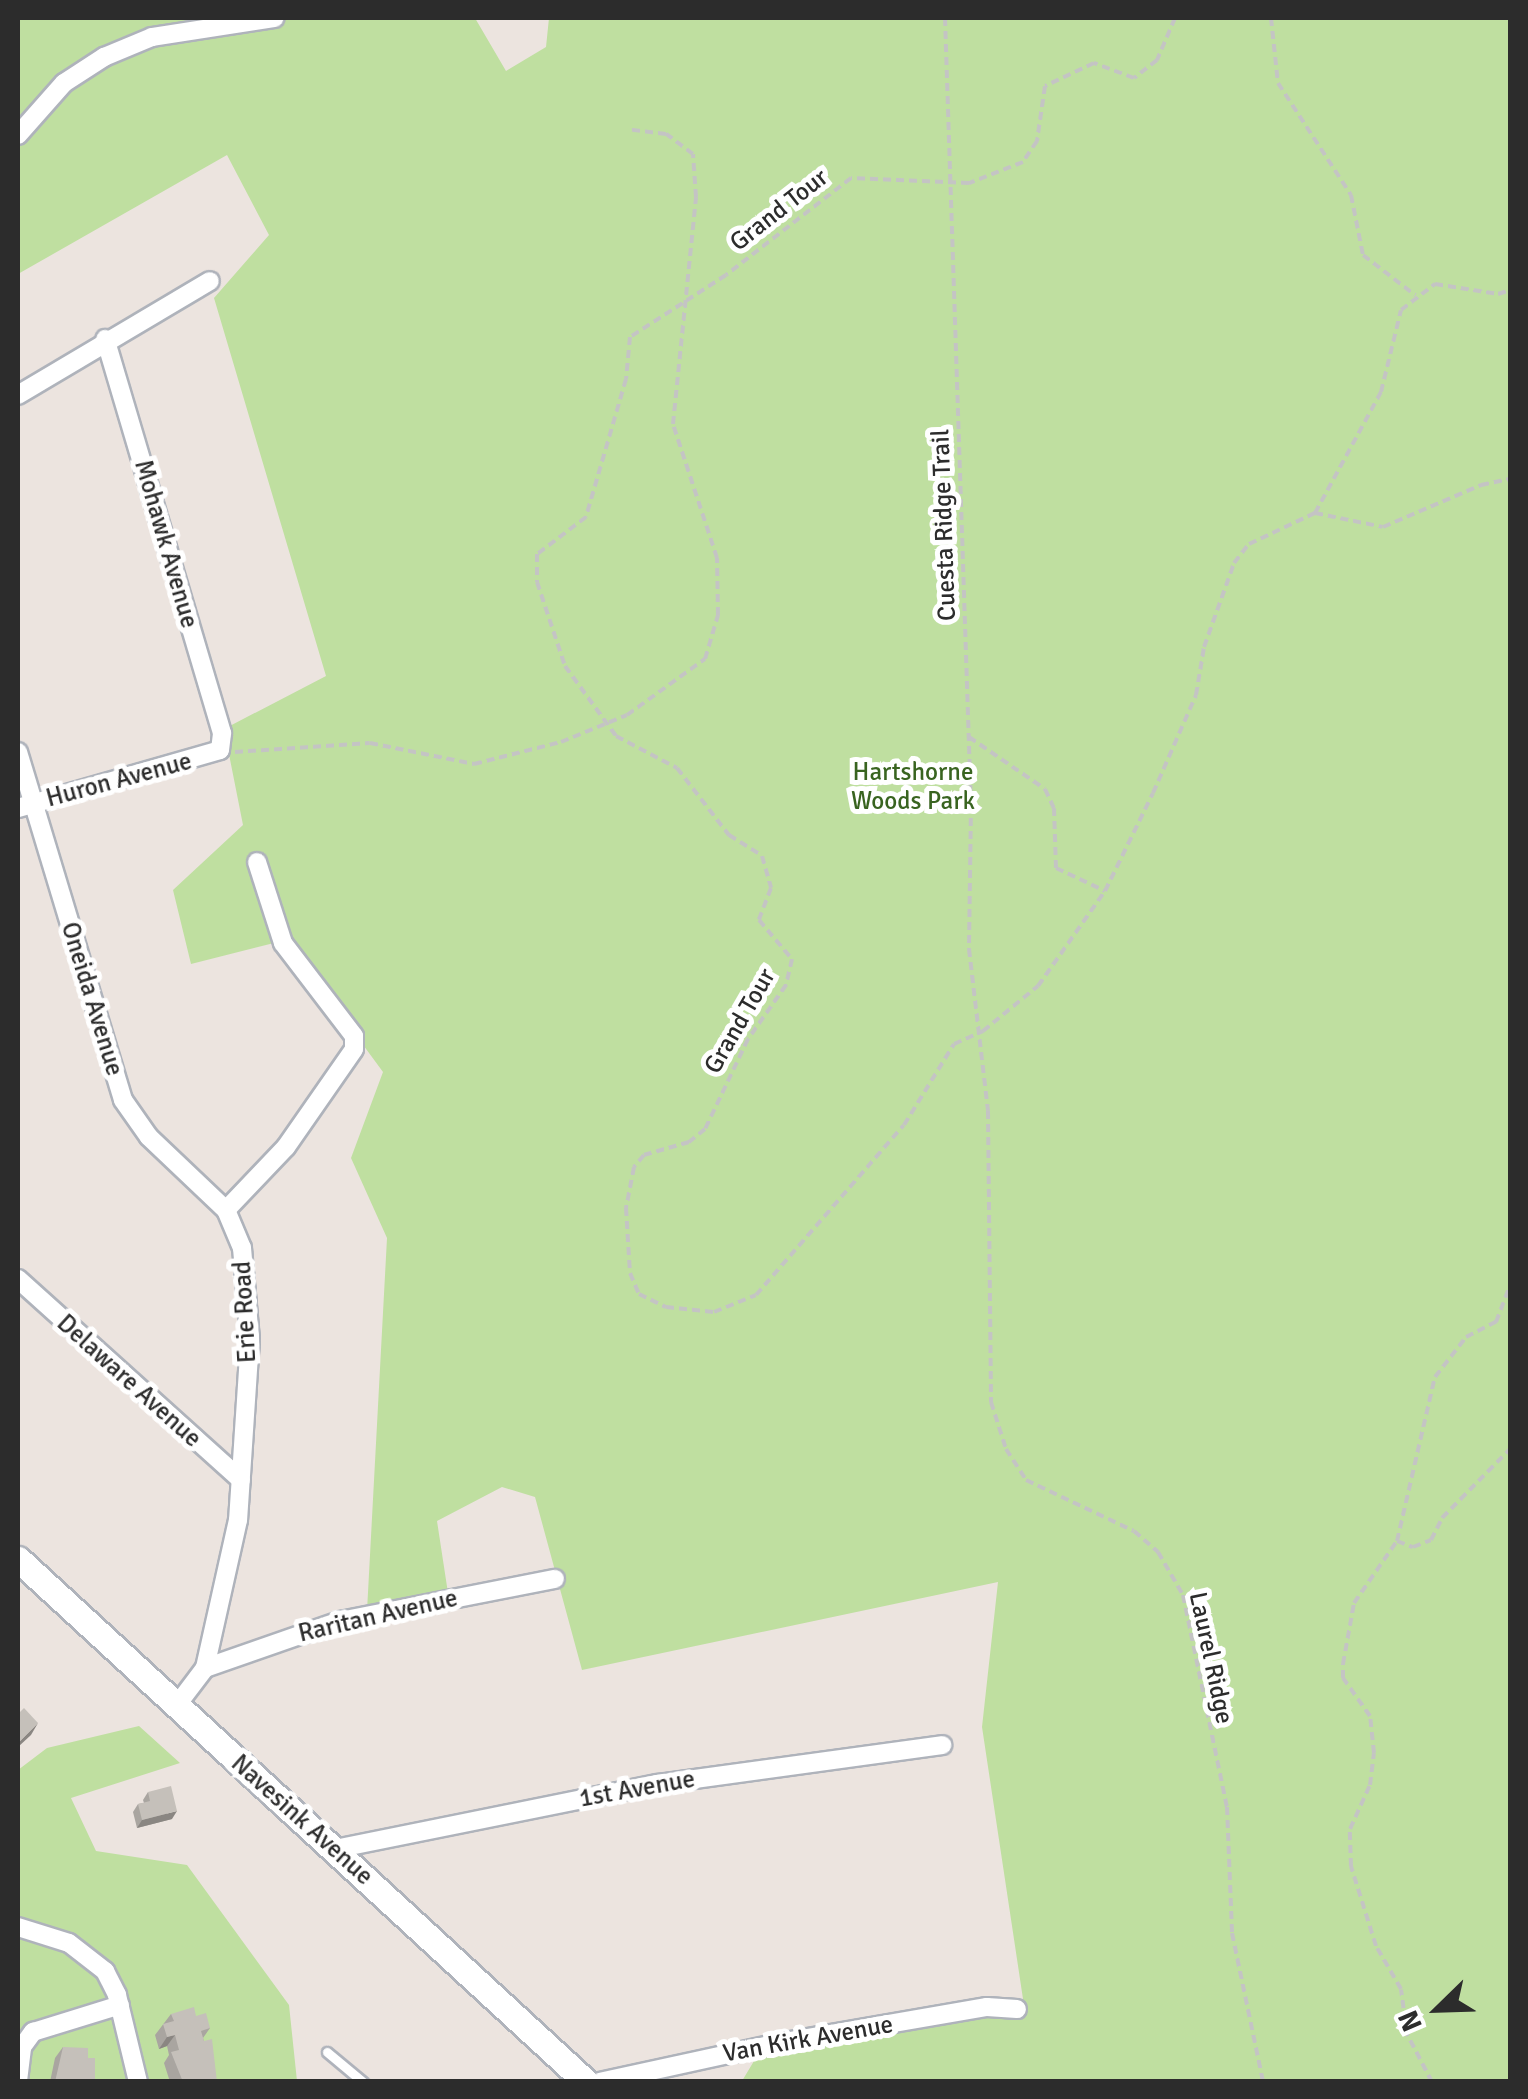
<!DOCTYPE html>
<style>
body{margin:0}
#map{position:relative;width:1528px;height:2099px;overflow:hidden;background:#ece4df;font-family:Signika,sans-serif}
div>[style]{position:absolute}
.green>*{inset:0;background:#bfdfa0}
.path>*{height:4px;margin-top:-2px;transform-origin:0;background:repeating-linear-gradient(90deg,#c4c4c4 0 8px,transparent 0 13px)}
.roads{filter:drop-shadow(2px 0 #afb3bb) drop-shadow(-2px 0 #afb3bb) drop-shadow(0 2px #afb3bb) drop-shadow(0 -2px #afb3bb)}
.service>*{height:9px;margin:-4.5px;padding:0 4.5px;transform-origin:4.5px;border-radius:4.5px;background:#fff}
.minor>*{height:18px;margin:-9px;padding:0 9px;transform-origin:9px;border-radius:9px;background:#fff}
.secondary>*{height:25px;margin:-12.5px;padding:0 12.5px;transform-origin:12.5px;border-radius:12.5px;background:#fff}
.wall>*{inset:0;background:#a9a5a0}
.shaded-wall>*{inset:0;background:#8a8682}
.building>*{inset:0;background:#c5c0ba}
span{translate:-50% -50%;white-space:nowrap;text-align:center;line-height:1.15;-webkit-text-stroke:10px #fff;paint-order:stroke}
.street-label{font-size:25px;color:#2c2c2c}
.park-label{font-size:25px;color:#396420}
.frame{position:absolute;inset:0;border:20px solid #2c2c2c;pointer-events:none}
.north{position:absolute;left:1388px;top:1959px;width:100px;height:100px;-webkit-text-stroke:8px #fff;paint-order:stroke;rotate:247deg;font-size:28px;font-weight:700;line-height:40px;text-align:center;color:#2c2c2c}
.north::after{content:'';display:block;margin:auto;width:35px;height:45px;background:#2c2c2c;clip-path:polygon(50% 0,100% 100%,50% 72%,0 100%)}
</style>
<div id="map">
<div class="green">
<div style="clip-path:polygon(18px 18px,475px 18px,506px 71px,546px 47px,549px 18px,1510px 18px,1510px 2081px,742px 2081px,763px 2046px,1023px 1999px,982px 1727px,998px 1582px,582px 1670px,535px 1497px,502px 1487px,437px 1521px,448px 1593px,367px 1611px,387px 1238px,351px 1158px,383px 1072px,286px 940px,191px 964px,173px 890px,243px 825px,224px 729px,326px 676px,214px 298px,269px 235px,227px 155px,18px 274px)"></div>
<div style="clip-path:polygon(139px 1726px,180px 1763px,71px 1798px,96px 1851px,187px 1865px,289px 2005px,297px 2081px,18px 2082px,18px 1770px,47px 1748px)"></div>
</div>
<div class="path">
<div style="left:945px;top:18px;width:787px;rotate:88.11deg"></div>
<div style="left:971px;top:805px;width:144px;rotate:90.8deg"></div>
<div style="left:969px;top:949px;width:163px;rotate:83.3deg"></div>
<div style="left:988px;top:1111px;width:291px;rotate:89.4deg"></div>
<div style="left:991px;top:1402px;width:49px;rotate:72.3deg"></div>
<div style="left:1006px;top:1449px;width:37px;rotate:57deg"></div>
<div style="left:1026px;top:1480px;width:119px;rotate:25.3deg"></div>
<div style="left:1134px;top:1531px;width:32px;rotate:41deg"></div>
<div style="left:1158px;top:1552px;width:50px;rotate:59.8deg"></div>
<div style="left:1183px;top:1595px;width:217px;rotate:78.3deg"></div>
<div style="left:1227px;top:1807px;width:126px;rotate:87.7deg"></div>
<div style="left:1232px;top:1933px;width:152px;rotate:78.2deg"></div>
<div style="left:1175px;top:18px;width:46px;rotate:113.2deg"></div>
<div style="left:1157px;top:60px;width:29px;rotate:142deg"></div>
<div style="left:1134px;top:78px;width:43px;rotate:-159.4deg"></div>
<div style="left:1094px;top:63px;width:54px;rotate:154.9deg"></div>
<div style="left:1045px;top:86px;width:56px;rotate:98.3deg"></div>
<div style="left:1037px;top:141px;width:25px;rotate:124deg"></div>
<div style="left:1023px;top:162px;width:58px;rotate:158.7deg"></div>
<div style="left:969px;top:183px;width:118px;rotate:-177.6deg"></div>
<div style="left:851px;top:178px;width:158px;rotate:142.2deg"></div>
<div style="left:726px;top:275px;width:114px;rotate:147.1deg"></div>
<div style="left:630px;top:337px;width:42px;rotate:95.4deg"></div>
<div style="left:626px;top:379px;width:144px;rotate:106.2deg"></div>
<div style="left:586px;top:517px;width:61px;rotate:142.9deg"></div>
<div style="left:537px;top:554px;width:28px;rotate:90deg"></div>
<div style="left:537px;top:582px;width:89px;rotate:71.6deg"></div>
<div style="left:565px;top:666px;width:87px;rotate:53.9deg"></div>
<div style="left:616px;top:736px;width:69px;rotate:27.7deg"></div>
<div style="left:677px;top:768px;width:85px;rotate:52.2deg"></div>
<div style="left:729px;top:835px;width:39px;rotate:32deg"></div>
<div style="left:762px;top:856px;width:33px;rotate:74deg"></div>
<div style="left:771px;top:888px;width:34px;rotate:111deg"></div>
<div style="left:759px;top:920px;width:51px;rotate:49.8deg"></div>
<div style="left:792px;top:959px;width:27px;rotate:103deg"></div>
<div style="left:786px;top:985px;width:66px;rotate:125.1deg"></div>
<div style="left:748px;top:1039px;width:100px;rotate:115.5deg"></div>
<div style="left:705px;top:1129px;width:21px;rotate:141deg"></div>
<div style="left:689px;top:1142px;width:47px;rotate:163.9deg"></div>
<div style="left:644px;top:1155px;width:16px;rotate:130deg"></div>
<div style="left:634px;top:1167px;width:42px;rotate:101deg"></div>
<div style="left:626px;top:1208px;width:65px;rotate:86.5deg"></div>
<div style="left:630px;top:1273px;width:23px;rotate:67deg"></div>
<div style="left:639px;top:1294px;width:30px;rotate:26deg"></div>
<div style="left:666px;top:1307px;width:48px;rotate:5.9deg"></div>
<div style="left:714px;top:1312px;width:45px;rotate:-22deg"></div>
<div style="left:756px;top:1295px;width:225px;rotate:-49deg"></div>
<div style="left:904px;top:1125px;width:95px;rotate:-58.3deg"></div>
<div style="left:954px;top:1044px;width:32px;rotate:-24deg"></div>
<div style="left:983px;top:1031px;width:71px;rotate:-39.3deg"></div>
<div style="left:1038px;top:986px;width:116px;rotate:-54.8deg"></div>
<div style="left:1105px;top:891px;width:109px;rotate:-63.9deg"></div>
<div style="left:1153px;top:793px;width:107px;rotate:-66.3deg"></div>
<div style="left:1196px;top:695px;width:49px;rotate:-80.5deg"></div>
<div style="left:1204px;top:647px;width:89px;rotate:-70.3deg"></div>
<div style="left:1234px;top:563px;width:24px;rotate:-52deg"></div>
<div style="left:1249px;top:544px;width:73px;rotate:-25.2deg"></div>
<div style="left:1271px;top:18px;width:65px;rotate:83.9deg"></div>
<div style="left:1278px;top:83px;width:134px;rotate:56.9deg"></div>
<div style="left:1351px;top:195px;width:61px;rotate:78.7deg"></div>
<div style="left:1363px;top:255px;width:66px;rotate:37.6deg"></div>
<div style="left:1315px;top:513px;width:138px;rotate:-61.4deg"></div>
<div style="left:1381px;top:392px;width:84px;rotate:-76.3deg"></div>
<div style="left:1401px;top:310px;width:43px;rotate:-37.4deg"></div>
<div style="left:1435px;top:284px;width:64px;rotate:9deg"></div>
<div style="left:1498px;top:294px;width:13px;rotate:-18deg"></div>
<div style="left:1315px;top:513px;width:69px;rotate:11.6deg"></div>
<div style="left:1383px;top:527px;width:107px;rotate:-23.2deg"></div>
<div style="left:1481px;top:485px;width:30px;rotate:-12deg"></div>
<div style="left:969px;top:737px;width:92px;rotate:34.4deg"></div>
<div style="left:1045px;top:789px;width:21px;rotate:65deg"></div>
<div style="left:1054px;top:808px;width:60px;rotate:88.1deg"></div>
<div style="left:1056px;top:868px;width:54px;rotate:25.1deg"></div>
<div style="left:235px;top:752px;width:135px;rotate:-3.8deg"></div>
<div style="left:370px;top:743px;width:106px;rotate:11.4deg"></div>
<div style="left:474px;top:764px;width:90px;rotate:-14.2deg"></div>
<div style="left:561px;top:742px;width:71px;rotate:-22.2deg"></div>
<div style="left:627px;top:715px;width:96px;rotate:-35.7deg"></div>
<div style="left:705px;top:659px;width:46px;rotate:-73.5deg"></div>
<div style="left:718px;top:615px;width:57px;rotate:-91deg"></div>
<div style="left:717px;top:558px;width:141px;rotate:-108.2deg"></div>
<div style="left:673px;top:424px;width:228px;rotate:-84.2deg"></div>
<div style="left:696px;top:197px;width:43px;rotate:-94deg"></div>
<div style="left:693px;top:154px;width:34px;rotate:-143deg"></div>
<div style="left:666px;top:134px;width:38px;rotate:-173deg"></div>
<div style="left:1397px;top:1541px;width:17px;rotate:21deg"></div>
<div style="left:1413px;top:1547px;width:19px;rotate:-21deg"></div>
<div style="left:1431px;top:1540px;width:25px;rotate:-63deg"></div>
<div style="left:1442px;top:1518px;width:97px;rotate:-45.4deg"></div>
<div style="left:1432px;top:2082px;width:54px;rotate:-117.5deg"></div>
<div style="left:1407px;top:2034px;width:45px;rotate:-97.6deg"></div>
<div style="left:1401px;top:1989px;width:50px;rotate:-120.2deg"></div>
<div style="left:1376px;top:1946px;width:84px;rotate:-107.4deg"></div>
<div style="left:1351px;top:1866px;width:37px;rotate:-92deg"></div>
<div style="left:1350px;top:1829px;width:48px;rotate:-65.6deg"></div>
<div style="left:1370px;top:1785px;width:32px;rotate:-83deg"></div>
<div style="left:1374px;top:1753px;width:37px;rotate:-96deg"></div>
<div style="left:1370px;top:1716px;width:47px;rotate:-125.4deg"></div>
<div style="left:1343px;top:1678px;width:14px;rotate:-90deg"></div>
<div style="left:1343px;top:1664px;width:62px;rotate:-79.8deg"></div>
<div style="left:1354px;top:1603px;width:75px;rotate:-55.3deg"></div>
<div style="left:1397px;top:1541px;width:168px;rotate:-77deg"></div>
<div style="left:1435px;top:1377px;width:51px;rotate:-52.2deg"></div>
<div style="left:1466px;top:1337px;width:34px;rotate:-27deg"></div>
<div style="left:1496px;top:1322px;width:39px;rotate:-69deg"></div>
</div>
<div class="roads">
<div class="service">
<div style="left:327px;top:2052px;width:47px;rotate:39.8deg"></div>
</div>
<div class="minor">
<div style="left:18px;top:135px;width:69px;rotate:-48.5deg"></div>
<div style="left:64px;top:83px;width:48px;rotate:-33deg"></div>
<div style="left:104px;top:57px;width:52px;rotate:-22.6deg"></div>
<div style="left:152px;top:37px;width:124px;rotate:-8.8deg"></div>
<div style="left:18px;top:395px;width:223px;rotate:-30.7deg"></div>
<div style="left:18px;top:752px;width:363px;rotate:73.2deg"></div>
<div style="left:123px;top:1100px;width:45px;rotate:54.9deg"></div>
<div style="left:149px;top:1137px;width:106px;rotate:43.5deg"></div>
<div style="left:226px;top:1210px;width:41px;rotate:67.2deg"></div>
<div style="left:242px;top:1248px;width:92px;rotate:85deg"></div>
<div style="left:250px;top:1340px;width:180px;rotate:93.8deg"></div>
<div style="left:238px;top:1520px;width:152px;rotate:102.6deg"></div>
<div style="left:205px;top:1668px;width:46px;rotate:127.1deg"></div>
<div style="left:18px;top:808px;width:210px;rotate:-16deg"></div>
<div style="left:220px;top:750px;width:17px;rotate:-83deg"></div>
<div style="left:222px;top:733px;width:411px;rotate:-106.5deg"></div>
<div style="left:226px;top:1210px;width:87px;rotate:-46.4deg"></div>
<div style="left:286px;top:1147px;width:119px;rotate:-55.2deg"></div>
<div style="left:354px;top:1049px;width:13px;rotate:-90deg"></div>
<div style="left:354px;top:1036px;width:117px;rotate:-127.4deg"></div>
<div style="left:283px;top:943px;width:85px;rotate:-107.8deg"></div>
<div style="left:18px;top:1279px;width:300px;rotate:42deg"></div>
<div style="left:205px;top:1668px;width:143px;rotate:-19.2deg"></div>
<div style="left:340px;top:1621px;width:219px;rotate:-11.1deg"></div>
<div style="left:335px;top:1849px;width:329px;rotate:-11.4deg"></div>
<div style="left:658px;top:1784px;width:287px;rotate:-7.8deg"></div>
<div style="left:18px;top:1927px;width:53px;rotate:17.4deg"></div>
<div style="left:69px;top:1943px;width:46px;rotate:37.9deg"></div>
<div style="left:105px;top:1971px;width:27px;rotate:63deg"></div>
<div style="left:117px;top:1995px;width:89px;rotate:76.4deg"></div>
<div style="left:18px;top:2081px;width:34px;rotate:-83deg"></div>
<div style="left:22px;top:2047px;width:19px;rotate:-54deg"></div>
<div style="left:33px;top:2032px;width:91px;rotate:-17.2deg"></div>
<div style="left:600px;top:2082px;width:188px;rotate:-12.3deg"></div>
<div style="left:784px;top:2042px;width:206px;rotate:-9.8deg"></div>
<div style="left:987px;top:2007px;width:30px;rotate:4deg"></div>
</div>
<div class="secondary">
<div style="left:18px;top:1559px;width:772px;rotate:42.64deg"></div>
</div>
</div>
<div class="wall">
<div style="clip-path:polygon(148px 1792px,172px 1819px,137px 1828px,133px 1812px,138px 1804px,144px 1803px,143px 1800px)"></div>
<div style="clip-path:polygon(171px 2014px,196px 2016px,210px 2028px,203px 2038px,217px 2082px,170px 2082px,164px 2063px,169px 2055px,167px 2046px,159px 2049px,155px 2035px)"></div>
<div style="clip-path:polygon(63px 2047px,88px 2058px,95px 2082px,50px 2082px,55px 2058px)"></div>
</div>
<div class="shaded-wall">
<div style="clip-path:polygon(38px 1723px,31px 1735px,18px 1747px,18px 1743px)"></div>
<div style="clip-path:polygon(177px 1811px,172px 1819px,137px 1828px,142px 1820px)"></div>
<div style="clip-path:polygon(175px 2035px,167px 2046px,159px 2049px,167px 2037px)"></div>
</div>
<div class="building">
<div style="clip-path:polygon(24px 1708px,38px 1723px,18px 1743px,18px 1714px)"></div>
<div style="clip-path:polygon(171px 1786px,177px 1811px,142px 1820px,138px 1804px,150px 1801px,148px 1792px)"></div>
<div style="clip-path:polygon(194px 2007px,196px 2016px,206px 2013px,210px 2028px,201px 2031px,204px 2041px,212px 2039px,217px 2082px,183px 2082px,171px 2052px,179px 2050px,175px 2035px,167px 2037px,163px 2024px,174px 2021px,171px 2014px)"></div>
<div style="clip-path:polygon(63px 2047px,88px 2048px,88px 2058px,95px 2058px,95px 2082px,55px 2082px)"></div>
</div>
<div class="street-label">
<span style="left:779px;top:210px;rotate:-38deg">Grand Tour</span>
<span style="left:944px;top:525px;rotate:-92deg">Cuesta Ridge Trail</span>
<span style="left:166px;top:544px;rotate:74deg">Mohawk Avenue</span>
<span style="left:119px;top:780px;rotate:-15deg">Huron Avenue</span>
<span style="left:92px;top:999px;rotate:73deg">Oneida Avenue</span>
<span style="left:740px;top:1021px;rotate:-60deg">Grand Tour</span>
<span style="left:245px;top:1312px;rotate:-93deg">Erie Road</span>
<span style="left:129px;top:1381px;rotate:42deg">Delaware Avenue</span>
<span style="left:378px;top:1616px;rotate:-13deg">Raritan Avenue</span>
<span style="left:1211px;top:1658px;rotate:78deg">Laurel Ridge</span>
<span style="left:637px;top:1789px;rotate:-10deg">1st Avenue</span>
<span style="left:302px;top:1820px;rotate:42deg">Navesink Avenue</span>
<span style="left:808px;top:2039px;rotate:-10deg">Van Kirk Avenue</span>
</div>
<div class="park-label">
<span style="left:913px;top:787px">Hartshorne<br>Woods Park</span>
</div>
<div class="frame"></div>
<div class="north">N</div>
</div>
